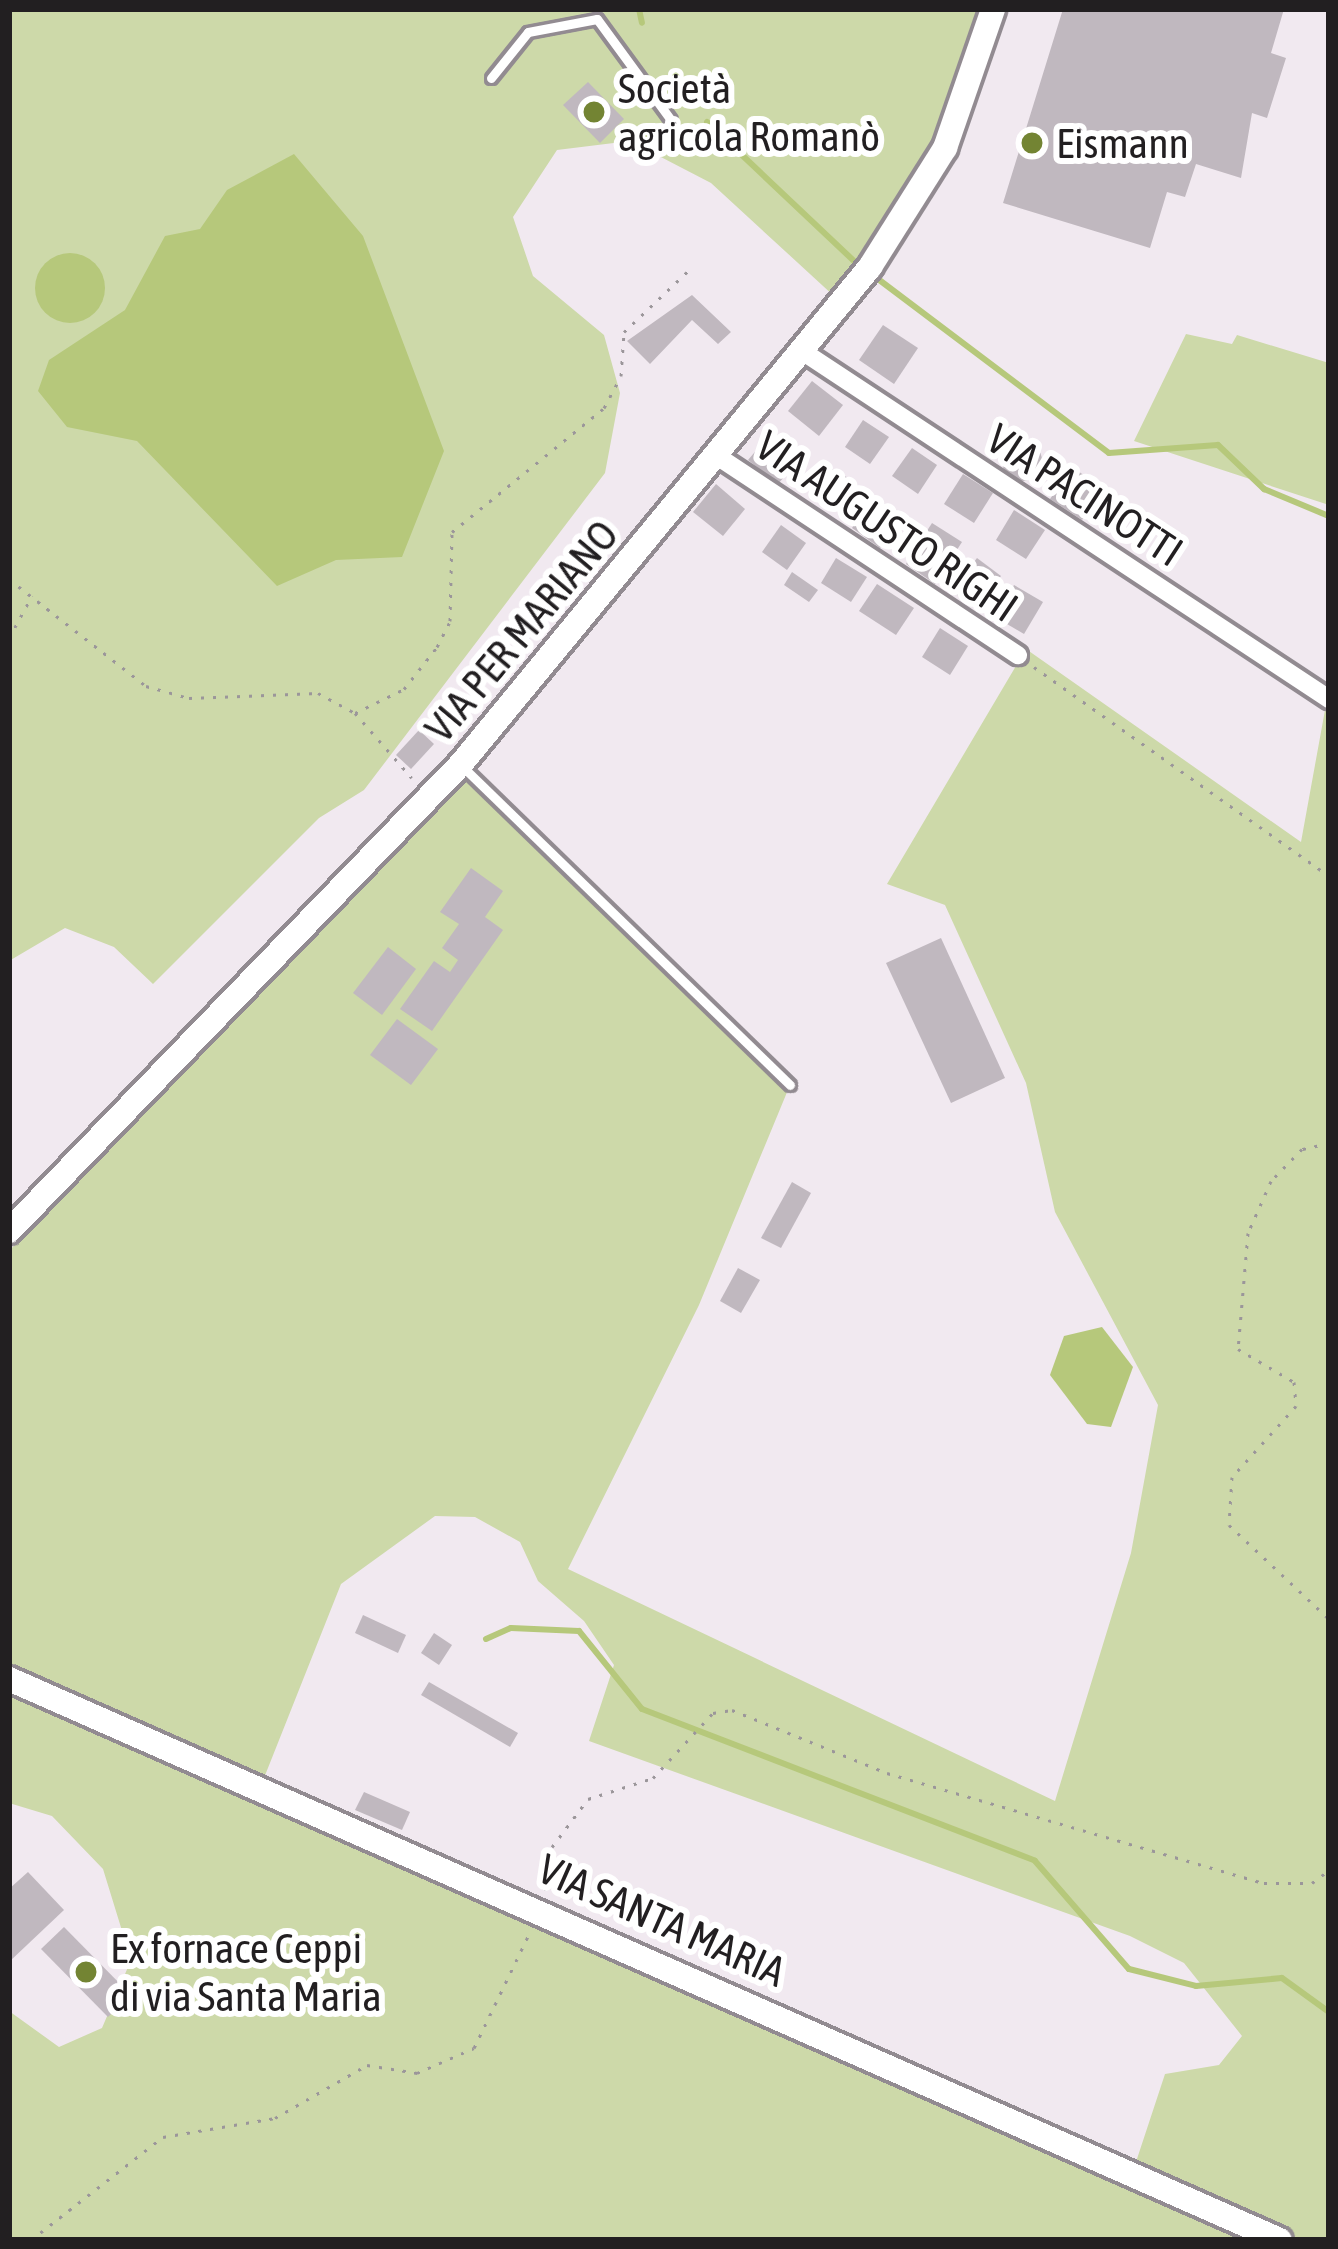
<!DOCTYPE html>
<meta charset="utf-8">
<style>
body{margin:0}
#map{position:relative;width:1338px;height:2249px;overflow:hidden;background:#f1e9f0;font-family:"Asap Condensed",sans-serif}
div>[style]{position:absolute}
.green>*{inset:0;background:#cdd9a9}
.water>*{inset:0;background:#b6c87b}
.round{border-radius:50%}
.stream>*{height:6px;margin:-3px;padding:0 3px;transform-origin:3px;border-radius:3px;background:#b6c87b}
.building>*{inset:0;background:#c0b8bf}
.path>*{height:3px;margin-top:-1.5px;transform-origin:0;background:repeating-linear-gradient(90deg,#9b969a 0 3px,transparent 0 12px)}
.roads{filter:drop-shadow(3px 0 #928b91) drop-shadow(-3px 0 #928b91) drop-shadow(0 3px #928b91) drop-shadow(0 -3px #928b91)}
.service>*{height:9px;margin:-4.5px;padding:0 4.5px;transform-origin:4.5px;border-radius:4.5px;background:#fff}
.minor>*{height:18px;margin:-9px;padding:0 9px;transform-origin:9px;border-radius:9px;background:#fff}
.tertiary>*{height:24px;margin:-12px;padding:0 12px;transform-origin:12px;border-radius:12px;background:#fff}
.dots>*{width:33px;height:33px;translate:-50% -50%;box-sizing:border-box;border:6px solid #fff;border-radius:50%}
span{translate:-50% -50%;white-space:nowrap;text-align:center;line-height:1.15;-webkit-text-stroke:12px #fff;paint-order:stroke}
.poi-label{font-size:42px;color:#221f21}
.left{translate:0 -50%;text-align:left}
.street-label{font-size:42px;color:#221f21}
.frame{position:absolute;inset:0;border:12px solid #221f21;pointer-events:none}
</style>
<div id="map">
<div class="green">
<div style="clip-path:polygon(9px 9px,983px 9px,936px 148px,835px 297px,711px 183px,630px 141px,557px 150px,513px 217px,533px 276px,604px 335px,620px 393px,605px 473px,364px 790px,319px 818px,153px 984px,114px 947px,65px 928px,9px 961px)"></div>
<div style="clip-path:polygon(1186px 334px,1232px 344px,1237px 335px,1329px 363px,1329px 505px,1134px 441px)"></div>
<div style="clip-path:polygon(evenodd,1026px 649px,1301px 842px,1329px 688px,1329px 2240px,9px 2240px,9px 2011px,59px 2047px,102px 2028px,131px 1960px,103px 1869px,52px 1816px,9px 1803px,9px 1251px,466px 769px,790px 1085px,699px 1305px,568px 1569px,1055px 1801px,1131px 1553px,1158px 1405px,1055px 1212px,1026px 1083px,945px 905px,887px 884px,1026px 649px,435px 1516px,475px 1517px,520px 1542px,538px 1581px,584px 1621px,614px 1665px,589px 1741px,1130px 1936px,1184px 1963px,1242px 2036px,1219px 2065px,1165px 2074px,1132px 2174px,262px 1783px,341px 1584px,435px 1516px)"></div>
</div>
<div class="water">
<div style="clip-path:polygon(294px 154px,363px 236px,444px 451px,402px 557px,336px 560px,277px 586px,137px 441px,67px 427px,38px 391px,49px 360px,125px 310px,165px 236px,200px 229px,227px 190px)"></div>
<div class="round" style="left:35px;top:253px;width:70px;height:70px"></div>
<div style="clip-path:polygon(1102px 1327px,1133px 1367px,1111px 1427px,1087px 1424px,1050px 1375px,1064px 1336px)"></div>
</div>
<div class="stream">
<div style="left:639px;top:9px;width:14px;rotate:78deg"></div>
<div style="left:707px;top:122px;width:205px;rotate:43.4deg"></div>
<div style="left:874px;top:276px;width:294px;rotate:37deg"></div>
<div style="left:1109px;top:453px;width:109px;rotate:-4.2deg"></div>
<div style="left:1218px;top:445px;width:64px;rotate:43.7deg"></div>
<div style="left:1264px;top:489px;width:70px;rotate:22.6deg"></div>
<div style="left:486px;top:1639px;width:27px;rotate:-24deg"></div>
<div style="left:511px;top:1628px;width:68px;rotate:2.5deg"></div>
<div style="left:579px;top:1631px;width:100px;rotate:51.1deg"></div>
<div style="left:642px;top:1709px;width:421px;rotate:21.1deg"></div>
<div style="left:1035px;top:1861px;width:143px;rotate:49deg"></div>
<div style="left:1129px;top:1969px;width:69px;rotate:14.2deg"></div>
<div style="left:1196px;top:1986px;width:86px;rotate:-5.3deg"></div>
<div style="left:1282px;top:1978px;width:58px;rotate:35.9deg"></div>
</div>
<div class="building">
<div style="clip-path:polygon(1063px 9px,1284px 9px,1271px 53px,1286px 58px,1267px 118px,1252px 113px,1241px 178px,1196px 164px,1185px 197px,1167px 192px,1150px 248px,1003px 203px)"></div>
<div style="clip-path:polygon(588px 82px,624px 119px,600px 143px,563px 105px)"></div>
<div style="clip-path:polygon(692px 295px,731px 332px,718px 344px,692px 320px,650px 364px,627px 341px)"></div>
<div style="clip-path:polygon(883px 325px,918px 348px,894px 384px,859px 360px)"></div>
<div style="clip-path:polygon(812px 381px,843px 405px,819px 436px,788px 411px)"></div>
<div style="clip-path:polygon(863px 420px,889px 437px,870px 464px,845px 447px)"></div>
<div style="clip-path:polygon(772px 432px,802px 456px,778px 484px,748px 460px)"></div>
<div class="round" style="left:1002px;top:441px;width:40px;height:40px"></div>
<div style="clip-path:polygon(912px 448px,937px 465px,918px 494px,892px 476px)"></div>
<div style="clip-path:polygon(827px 466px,852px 480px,835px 508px,810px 494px)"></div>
<div style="clip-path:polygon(1072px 467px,1104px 489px,1082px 520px,1050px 499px)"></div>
<div style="clip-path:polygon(963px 474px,993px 493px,974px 523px,944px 504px)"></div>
<div style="clip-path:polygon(716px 484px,745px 509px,723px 536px,693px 512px)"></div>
<div style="clip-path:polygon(872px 498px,901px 517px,880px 548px,852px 528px)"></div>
<div style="clip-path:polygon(1014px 510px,1045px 530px,1026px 559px,996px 540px)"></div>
<div style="clip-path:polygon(932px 523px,962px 542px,935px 584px,906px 564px)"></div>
<div style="clip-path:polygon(781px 525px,806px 543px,787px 570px,762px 552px)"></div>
<div style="clip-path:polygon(836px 558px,867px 577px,851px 602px,821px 583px)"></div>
<div style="clip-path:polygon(977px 558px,1001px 576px,976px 609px,952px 591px)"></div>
<div style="clip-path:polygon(792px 572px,818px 590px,809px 602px,784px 585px)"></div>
<div style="clip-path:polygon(877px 584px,914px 608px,896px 635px,859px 611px)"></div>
<div style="clip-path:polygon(1014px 585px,1043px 602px,1024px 634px,995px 617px)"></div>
<div style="clip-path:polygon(940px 628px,968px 646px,950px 675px,922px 657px)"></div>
<div style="clip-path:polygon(419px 730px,434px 744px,411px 769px,396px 755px)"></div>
<div style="clip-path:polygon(471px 868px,503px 891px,485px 917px,503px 930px,432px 1031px,400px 1009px,434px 961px,450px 972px,458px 960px,442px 948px,459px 924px,440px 912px)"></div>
<div style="clip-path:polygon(941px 938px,1005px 1078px,951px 1103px,886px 963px)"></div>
<div style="clip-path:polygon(388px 947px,416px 969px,382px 1015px,353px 993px)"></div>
<div style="clip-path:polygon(397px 1019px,438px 1049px,411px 1085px,370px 1055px)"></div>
<div style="clip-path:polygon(792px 1182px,811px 1193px,781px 1248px,761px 1238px)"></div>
<div style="clip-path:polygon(738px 1268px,760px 1280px,741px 1313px,720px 1301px)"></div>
<div style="clip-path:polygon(363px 1615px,406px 1635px,398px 1653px,355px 1633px)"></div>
<div style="clip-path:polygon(434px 1633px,452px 1645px,439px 1665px,421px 1653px)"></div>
<div style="clip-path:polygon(429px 1682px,518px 1733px,510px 1747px,421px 1695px)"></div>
<div style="clip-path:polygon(364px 1792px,410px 1812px,402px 1830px,355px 1810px)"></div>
<div style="clip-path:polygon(28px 1872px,64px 1910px,9px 1962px,9px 1889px)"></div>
<div style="clip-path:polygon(64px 1927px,131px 1995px,108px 2017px,41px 1949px)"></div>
</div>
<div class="path">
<div style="left:9px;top:579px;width:174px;rotate:38deg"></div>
<div style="left:146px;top:686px;width:45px;rotate:15.6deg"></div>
<div style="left:189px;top:698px;width:129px;rotate:-2.2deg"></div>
<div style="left:318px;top:693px;width:42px;rotate:28.4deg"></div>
<div style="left:355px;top:713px;width:86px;rotate:48.8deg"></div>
<div style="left:9px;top:638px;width:48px;rotate:-61.3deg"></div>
<div style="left:1034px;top:667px;width:362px;rotate:35.3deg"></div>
<div style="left:355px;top:713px;width:55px;rotate:-26.1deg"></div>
<div style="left:404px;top:689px;width:53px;rotate:-51.8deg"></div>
<div style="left:437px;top:647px;width:29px;rotate:-63deg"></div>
<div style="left:450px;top:621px;width:89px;rotate:-88.7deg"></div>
<div style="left:452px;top:532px;width:196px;rotate:-39.2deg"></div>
<div style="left:604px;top:408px;width:36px;rotate:-62deg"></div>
<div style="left:621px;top:376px;width:44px;rotate:-86.1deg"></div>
<div style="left:624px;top:332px;width:90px;rotate:-43.6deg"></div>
<div style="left:1329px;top:1143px;width:28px;rotate:167deg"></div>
<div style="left:1302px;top:1149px;width:45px;rotate:134.1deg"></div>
<div style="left:1271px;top:1181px;width:57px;rotate:113.9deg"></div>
<div style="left:1248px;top:1233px;width:116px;rotate:94.9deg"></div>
<div style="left:1238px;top:1349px;width:65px;rotate:30.5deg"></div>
<div style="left:1294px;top:1382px;width:24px;rotate:85deg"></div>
<div style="left:1296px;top:1406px;width:96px;rotate:132deg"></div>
<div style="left:1232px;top:1477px;width:48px;rotate:93.6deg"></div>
<div style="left:1229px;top:1525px;width:137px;rotate:43.2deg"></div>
<div style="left:544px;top:1890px;width:44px;rotate:-79.5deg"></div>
<div style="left:552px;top:1847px;width:60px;rotate:-53.1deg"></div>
<div style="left:588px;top:1799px;width:68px;rotate:-17.9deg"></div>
<div style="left:653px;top:1778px;width:88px;rotate:-47.3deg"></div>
<div style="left:713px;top:1713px;width:19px;rotate:-9deg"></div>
<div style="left:732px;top:1710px;width:167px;rotate:22.1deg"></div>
<div style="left:887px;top:1773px;width:393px;rotate:16.3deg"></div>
<div style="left:1264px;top:1883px;width:48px"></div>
<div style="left:1312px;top:1883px;width:21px;rotate:-37deg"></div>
<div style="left:31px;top:2240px;width:167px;rotate:-38deg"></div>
<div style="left:163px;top:2137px;width:114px;rotate:-9.6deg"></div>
<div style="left:275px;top:2118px;width:106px;rotate:-29.9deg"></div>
<div style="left:367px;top:2065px;width:51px;rotate:9.1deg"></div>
<div style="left:417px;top:2073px;width:62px;rotate:-23.7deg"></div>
<div style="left:474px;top:2048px;width:129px;rotate:-64.2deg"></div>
</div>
<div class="roads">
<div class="service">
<div style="left:491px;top:78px;width:59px;rotate:-51.2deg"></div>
<div style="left:528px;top:32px;width:70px;rotate:-10.7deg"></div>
<div style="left:597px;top:19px;width:125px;rotate:53.8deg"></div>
<div style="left:463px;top:767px;width:456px;rotate:44.2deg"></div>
</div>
<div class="minor">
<div style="left:802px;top:351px;width:632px;rotate:33.44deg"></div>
<div style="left:717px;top:456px;width:361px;rotate:33.5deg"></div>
</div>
<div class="tertiary">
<div style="left:9px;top:1231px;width:650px;rotate:-45.94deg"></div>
<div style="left:461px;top:764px;width:644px;rotate:-50.55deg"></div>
<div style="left:870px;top:267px;width:141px;rotate:-57.8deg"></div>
<div style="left:945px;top:148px;width:147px;rotate:-70.9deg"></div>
<div style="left:9px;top:1679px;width:1389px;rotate:23.82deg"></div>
</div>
</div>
<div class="dots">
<div style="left:594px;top:112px;background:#738433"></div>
<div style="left:1032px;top:143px;background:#738433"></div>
<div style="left:86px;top:1972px;background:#738433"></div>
</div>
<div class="poi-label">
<span class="left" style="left:618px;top:112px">Società<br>agricola Romanò</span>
<span class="left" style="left:1056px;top:143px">Eismann</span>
<span class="left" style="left:110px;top:1972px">Ex fornace Ceppi<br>di via Santa Maria</span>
</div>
<div class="street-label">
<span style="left:1085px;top:495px;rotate:33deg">VIA PACINOTTI</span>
<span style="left:887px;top:526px;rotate:34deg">VIA AUGUSTO RIGHI</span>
<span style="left:521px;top:631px;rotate:-50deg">VIA PER MARIANO</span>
<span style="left:662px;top:1920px;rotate:24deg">VIA SANTA MARIA</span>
</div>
<div class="frame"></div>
</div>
